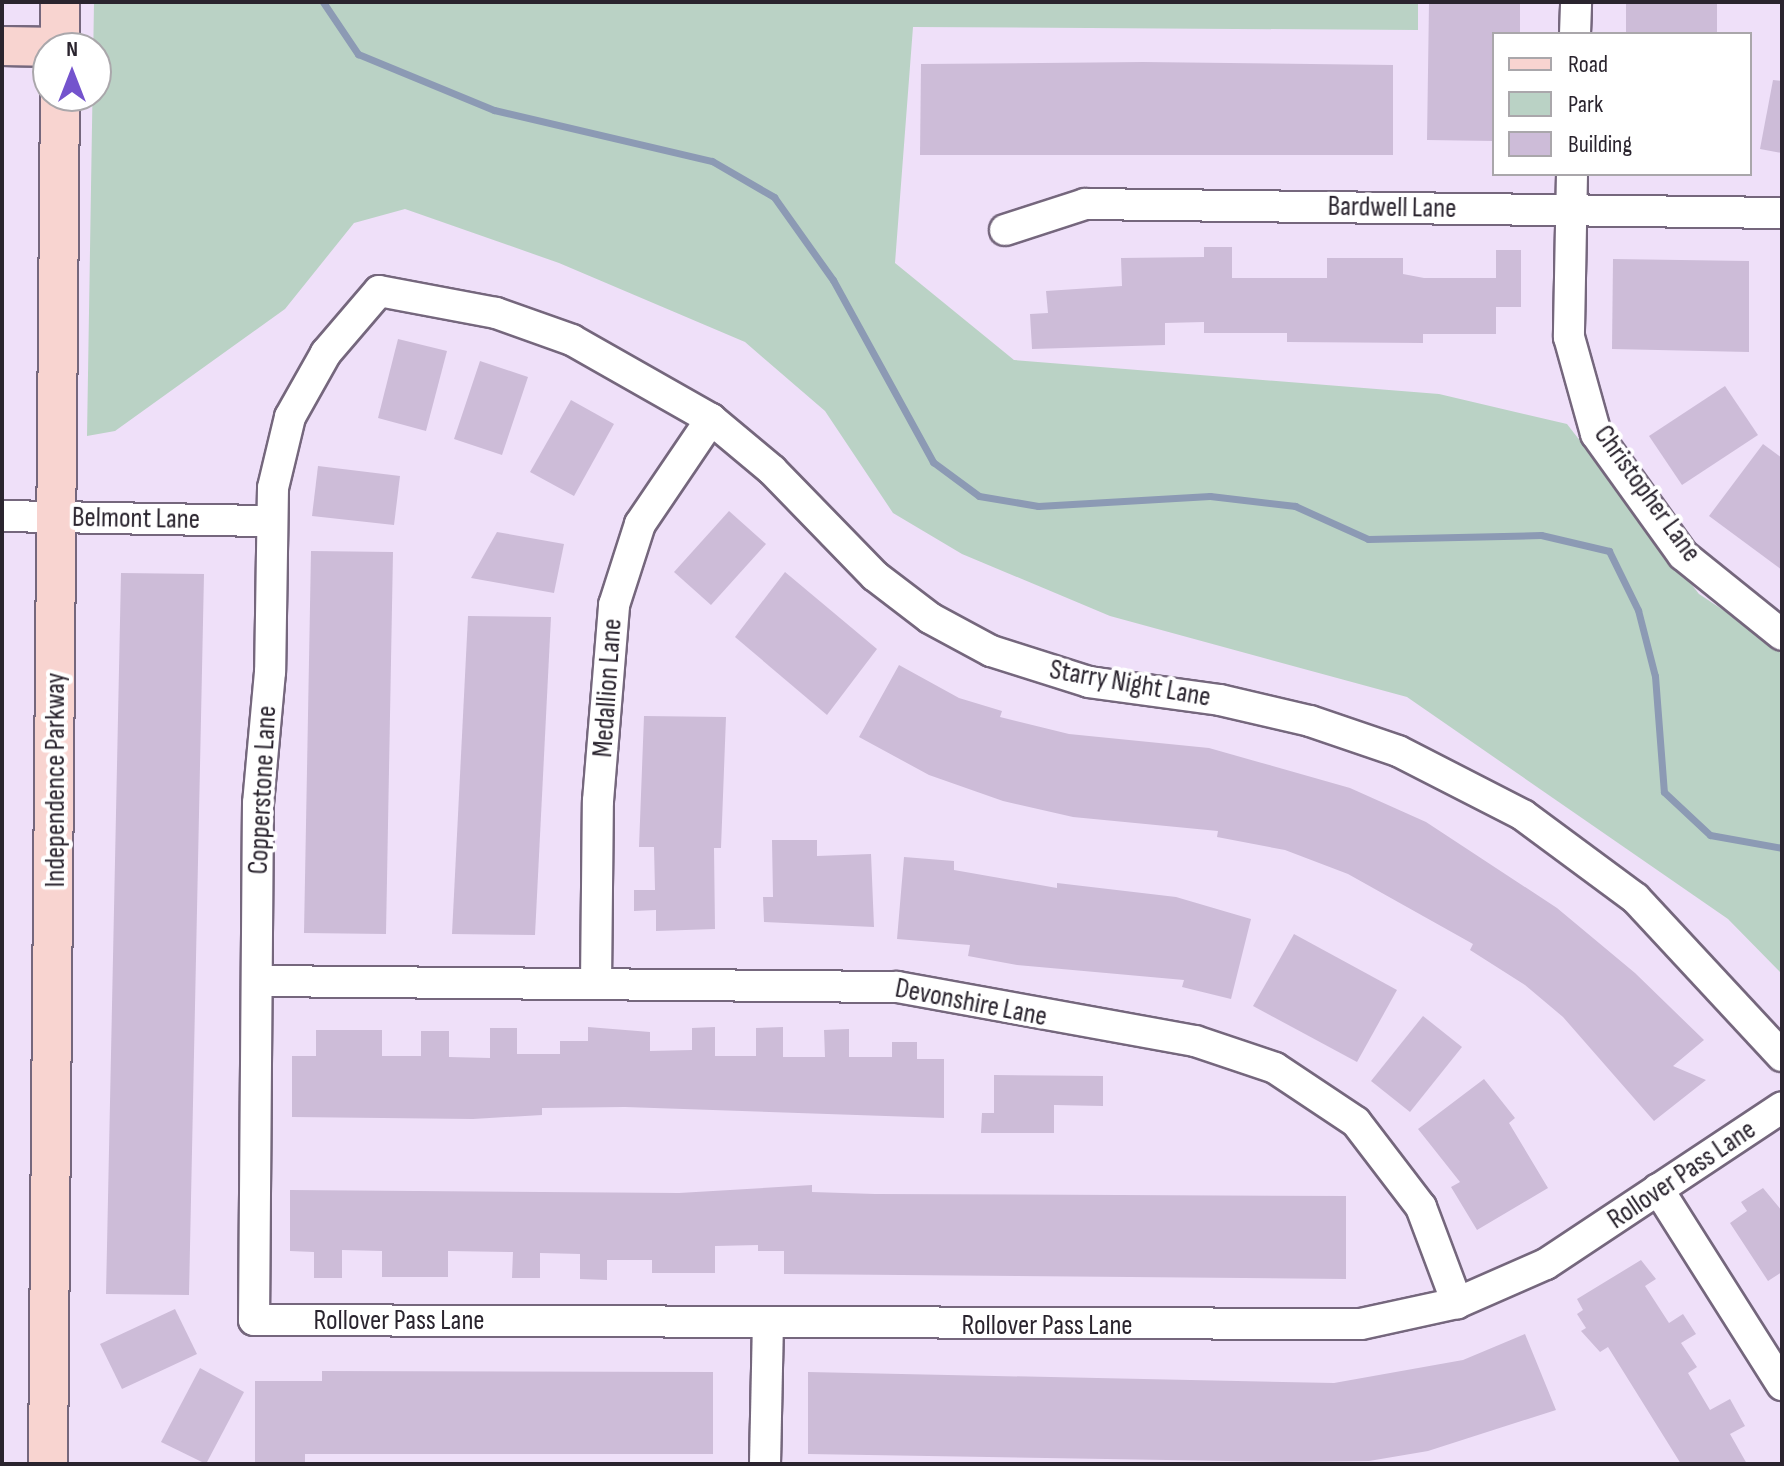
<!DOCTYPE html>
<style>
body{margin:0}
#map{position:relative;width:1784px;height:1466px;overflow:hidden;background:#efe0f9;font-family:"Sofia Sans Condensed",sans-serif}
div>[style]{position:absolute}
.green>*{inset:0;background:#bad2c5}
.stream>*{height:7px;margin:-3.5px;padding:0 3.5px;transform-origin:3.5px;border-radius:3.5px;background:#8c9ab4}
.building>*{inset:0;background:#cdbcd8}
.roads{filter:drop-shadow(2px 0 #75677d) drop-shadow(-2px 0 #75677d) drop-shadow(0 2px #75677d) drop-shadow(0 -2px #75677d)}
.minor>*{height:30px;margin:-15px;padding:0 15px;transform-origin:15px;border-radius:15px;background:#fff}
.major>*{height:38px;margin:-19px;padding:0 19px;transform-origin:19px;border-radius:19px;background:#f8d4d0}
span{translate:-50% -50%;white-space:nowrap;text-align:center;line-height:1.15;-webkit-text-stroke:8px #fff;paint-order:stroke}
.street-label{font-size:28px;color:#2a242e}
.frame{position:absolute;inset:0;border:4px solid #2a242e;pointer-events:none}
.legend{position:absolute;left:1492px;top:32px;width:260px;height:144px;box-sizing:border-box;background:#fff;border:2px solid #aaa7ab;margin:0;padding:10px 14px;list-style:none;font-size:24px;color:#2a242e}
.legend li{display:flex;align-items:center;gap:16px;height:40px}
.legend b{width:40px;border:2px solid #aaa7ab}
.north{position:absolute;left:32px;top:32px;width:80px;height:80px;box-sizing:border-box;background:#fff;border:2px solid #aaa7ab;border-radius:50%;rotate:0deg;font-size:22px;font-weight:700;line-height:32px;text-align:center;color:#2a242e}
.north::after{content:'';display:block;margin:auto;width:28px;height:36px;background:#7453cd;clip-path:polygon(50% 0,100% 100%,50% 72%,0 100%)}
</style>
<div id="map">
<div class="green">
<div style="clip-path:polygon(94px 2px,1418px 2px,1418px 30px,913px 27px,895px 263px,1014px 360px,1439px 394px,1567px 424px,1699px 594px,1782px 649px,1782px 974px,1728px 919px,1407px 697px,1110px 616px,962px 554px,893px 513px,825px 411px,745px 342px,559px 263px,405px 209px,354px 223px,285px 309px,115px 431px,87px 436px)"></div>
</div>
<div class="stream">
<div style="left:323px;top:2px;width:63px;rotate:56.1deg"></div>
<div style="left:358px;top:54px;width:147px;rotate:22.4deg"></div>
<div style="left:494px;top:110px;width:224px;rotate:13.2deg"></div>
<div style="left:712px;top:161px;width:72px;rotate:30.1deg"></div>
<div style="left:774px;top:197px;width:102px;rotate:54.6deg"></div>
<div style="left:833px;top:280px;width:208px;rotate:61.2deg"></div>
<div style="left:933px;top:462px;width:57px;rotate:36.5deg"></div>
<div style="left:979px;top:496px;width:60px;rotate:9.6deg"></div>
<div style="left:1038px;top:506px;width:172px;rotate:-3.3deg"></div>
<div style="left:1210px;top:496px;width:86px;rotate:6.7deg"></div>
<div style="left:1295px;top:506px;width:80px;rotate:24.3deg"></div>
<div style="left:1368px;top:539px;width:173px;rotate:-1.3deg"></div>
<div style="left:1541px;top:535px;width:70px;rotate:13.2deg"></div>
<div style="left:1609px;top:551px;width:66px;rotate:63.8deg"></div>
<div style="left:1638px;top:610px;width:68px;rotate:75.6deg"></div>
<div style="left:1655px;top:676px;width:116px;rotate:85.6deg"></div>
<div style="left:1664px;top:792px;width:63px;rotate:43.1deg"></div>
<div style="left:1710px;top:835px;width:73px;rotate:10.2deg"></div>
</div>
<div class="building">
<div style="clip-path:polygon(1429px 2px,1520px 2px,1520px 34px,1494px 34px,1494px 141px,1427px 140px)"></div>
<div style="clip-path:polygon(1626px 2px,1717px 2px,1717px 34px,1626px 34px)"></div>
<div style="clip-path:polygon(1143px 62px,1393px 65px,1393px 155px,920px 155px,921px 64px)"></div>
<div style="clip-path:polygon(1773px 80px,1782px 81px,1782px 153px,1760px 149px)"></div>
<div style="clip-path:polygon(1204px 247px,1232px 247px,1232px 278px,1327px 278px,1327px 258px,1403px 258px,1403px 274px,1424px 278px,1496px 278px,1496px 250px,1521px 250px,1521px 307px,1496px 307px,1496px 334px,1423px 334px,1423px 343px,1287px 342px,1287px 333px,1204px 333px,1204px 322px,1165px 323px,1165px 345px,1032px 349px,1030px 314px,1048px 313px,1046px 291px,1122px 286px,1121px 258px,1204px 257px)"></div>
<div style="clip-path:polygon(1613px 259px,1749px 261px,1749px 352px,1612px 349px)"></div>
<div style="clip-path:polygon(398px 339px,447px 351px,426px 431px,378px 418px)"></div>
<div style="clip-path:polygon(480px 361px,528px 377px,502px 455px,454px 439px)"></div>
<div style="clip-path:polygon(1725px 386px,1758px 435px,1682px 485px,1649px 436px)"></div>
<div style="clip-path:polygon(571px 400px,614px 424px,574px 496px,530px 472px)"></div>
<div style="clip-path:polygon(1763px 444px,1782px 458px,1782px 570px,1709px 516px)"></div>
<div style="clip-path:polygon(318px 466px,400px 476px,394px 525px,312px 516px)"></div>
<div style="clip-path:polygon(729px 511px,766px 544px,711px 605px,674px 572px)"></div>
<div style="clip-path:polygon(497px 532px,564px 544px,554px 593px,471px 578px)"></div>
<div style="clip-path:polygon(311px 551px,393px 552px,386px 934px,304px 933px)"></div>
<div style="clip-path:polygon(785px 572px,877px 649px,827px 715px,735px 637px)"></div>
<div style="clip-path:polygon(121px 573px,204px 574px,189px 1295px,106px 1294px)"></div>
<div style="clip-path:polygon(468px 616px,551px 617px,535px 935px,452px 934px)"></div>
<div style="clip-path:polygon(899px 665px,959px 698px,1002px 711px,1000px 717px,1069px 734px,1209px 748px,1350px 788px,1426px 822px,1557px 908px,1635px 973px,1704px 1040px,1673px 1066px,1706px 1080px,1654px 1121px,1563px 1017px,1525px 985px,1470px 950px,1473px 944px,1348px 874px,1285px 850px,1217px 837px,1218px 831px,1073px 817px,1003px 801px,929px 775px,859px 737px)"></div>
<div style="clip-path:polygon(644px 716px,726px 717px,721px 848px,714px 848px,715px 929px,656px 931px,656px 910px,634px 911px,634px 890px,655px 890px,654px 847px,639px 847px)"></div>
<div style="clip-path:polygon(772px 840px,817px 840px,817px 856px,871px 854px,874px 927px,764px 922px,763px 897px,773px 897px)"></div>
<div style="clip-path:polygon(904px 857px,954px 861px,954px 870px,1057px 888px,1057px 883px,1176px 897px,1251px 919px,1231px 999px,1182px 987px,1184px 980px,1017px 965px,968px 956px,970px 945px,897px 939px)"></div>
<div style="clip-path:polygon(1294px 934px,1397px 990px,1357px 1062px,1253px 1006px)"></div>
<div style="clip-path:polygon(1423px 1016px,1462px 1047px,1410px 1112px,1371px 1081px)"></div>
<div style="clip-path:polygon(588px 1027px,650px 1032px,650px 1051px,692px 1050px,692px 1028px,715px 1027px,715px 1056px,756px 1056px,756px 1028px,783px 1027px,783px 1057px,825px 1057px,824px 1030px,849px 1029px,849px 1057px,892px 1057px,892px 1042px,917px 1042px,917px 1059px,944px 1059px,944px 1118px,625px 1107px,542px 1108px,542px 1115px,473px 1119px,292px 1117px,292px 1056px,316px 1056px,316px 1030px,382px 1030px,382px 1056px,421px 1056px,421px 1031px,449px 1031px,449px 1057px,490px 1058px,490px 1028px,517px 1028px,517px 1054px,560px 1054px,560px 1041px,588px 1041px)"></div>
<div style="clip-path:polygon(994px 1075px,1103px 1076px,1103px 1106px,1054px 1105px,1054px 1133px,981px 1133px,982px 1113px,994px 1113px)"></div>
<div style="clip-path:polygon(1484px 1079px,1515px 1118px,1509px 1123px,1548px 1188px,1477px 1230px,1451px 1187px,1460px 1182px,1418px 1129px)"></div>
<div style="clip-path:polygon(812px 1185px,812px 1192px,875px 1194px,1346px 1196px,1346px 1279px,784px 1274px,784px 1251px,758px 1251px,758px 1245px,715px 1246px,715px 1273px,652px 1273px,652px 1260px,607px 1260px,607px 1280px,580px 1279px,580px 1254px,540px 1253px,540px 1278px,512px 1278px,513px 1252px,448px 1251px,448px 1277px,382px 1277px,382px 1251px,342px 1250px,342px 1278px,314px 1278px,314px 1252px,290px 1251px,290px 1190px,679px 1193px)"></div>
<div style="clip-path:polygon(1763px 1188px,1782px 1211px,1782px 1272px,1768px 1281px,1730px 1223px,1747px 1211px,1741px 1202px)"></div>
<div style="clip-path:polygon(1641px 1260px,1656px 1279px,1645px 1286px,1669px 1323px,1683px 1314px,1696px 1334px,1681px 1343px,1697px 1367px,1688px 1373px,1710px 1410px,1730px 1399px,1745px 1426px,1730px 1434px,1747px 1464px,1681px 1464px,1608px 1347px,1600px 1352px,1581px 1331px,1586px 1328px,1577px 1314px,1583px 1310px,1577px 1299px)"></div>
<div style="clip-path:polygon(175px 1309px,197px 1354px,122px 1389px,100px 1344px)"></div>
<div style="clip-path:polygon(1525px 1334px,1556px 1410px,1428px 1451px,1369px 1461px,1286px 1462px,808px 1454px,808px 1372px,1334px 1383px,1463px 1360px)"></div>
<div style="clip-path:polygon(200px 1368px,244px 1392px,206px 1464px,161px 1442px)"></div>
<div style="clip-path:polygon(322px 1371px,713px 1372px,713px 1454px,305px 1454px,305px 1463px,255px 1463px,255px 1381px,322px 1381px)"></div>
</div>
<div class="roads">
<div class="minor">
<div style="left:1575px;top:34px;width:32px;rotate:-88deg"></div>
<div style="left:1572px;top:174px;width:163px;rotate:91.1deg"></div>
<div style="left:1569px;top:337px;width:101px;rotate:74.4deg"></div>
<div style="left:1596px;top:434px;width:149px;rotate:54.3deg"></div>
<div style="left:1683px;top:555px;width:127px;rotate:38.9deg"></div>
<div style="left:1005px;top:230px;width:84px;rotate:-18deg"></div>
<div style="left:1085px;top:204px;width:697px;rotate:0.74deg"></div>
<div style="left:2px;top:516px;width:269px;rotate:1.1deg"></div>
<div style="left:257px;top:981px;width:640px;rotate:0.54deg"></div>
<div style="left:897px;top:987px;width:303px;rotate:10.3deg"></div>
<div style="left:1195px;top:1041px;width:84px;rotate:18.6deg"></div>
<div style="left:1275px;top:1068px;width:97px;rotate:33.7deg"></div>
<div style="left:1356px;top:1122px;width:107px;rotate:52.6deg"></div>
<div style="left:1421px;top:1207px;width:103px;rotate:69.4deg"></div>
<div style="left:596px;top:983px;width:182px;rotate:-89.4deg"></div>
<div style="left:598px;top:801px;width:197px;rotate:-85.3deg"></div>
<div style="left:614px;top:605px;width:85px;rotate:-72.2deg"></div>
<div style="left:640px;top:524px;width:127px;rotate:-55.9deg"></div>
<div style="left:1782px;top:1056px;width:216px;rotate:-132.9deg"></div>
<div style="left:1635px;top:898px;width:139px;rotate:-143.5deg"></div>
<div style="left:1523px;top:815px;width:140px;rotate:-152.9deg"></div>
<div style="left:1398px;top:751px;width:93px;rotate:-161.2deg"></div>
<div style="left:1310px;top:721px;width:92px;rotate:-166.9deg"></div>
<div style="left:1220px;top:700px;width:132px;rotate:-172.2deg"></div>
<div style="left:1089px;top:682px;width:103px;rotate:-162.4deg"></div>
<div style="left:991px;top:651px;width:69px;rotate:-151.6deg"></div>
<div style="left:930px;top:618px;width:69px;rotate:-142.6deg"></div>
<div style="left:875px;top:576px;width:148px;rotate:-134.2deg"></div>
<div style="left:772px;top:470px;width:80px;rotate:-140.1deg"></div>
<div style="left:711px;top:419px;width:160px;rotate:-150.4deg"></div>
<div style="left:572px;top:340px;width:81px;rotate:-160.4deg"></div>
<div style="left:496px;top:313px;width:119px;rotate:-169.4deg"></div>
<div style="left:379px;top:291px;width:82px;rotate:130.5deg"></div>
<div style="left:326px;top:353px;width:73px;rotate:119.4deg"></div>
<div style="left:290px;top:417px;width:73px;rotate:103.5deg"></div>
<div style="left:273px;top:488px;width:184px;rotate:90.9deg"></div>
<div style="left:270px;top:672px;width:132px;rotate:95.2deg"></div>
<div style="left:258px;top:803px;width:517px;rotate:90.44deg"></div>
<div style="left:254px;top:1320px;width:1107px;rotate:0.21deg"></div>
<div style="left:1361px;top:1324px;width:98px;rotate:-12.3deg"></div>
<div style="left:1457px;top:1303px;width:97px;rotate:-23.7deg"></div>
<div style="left:1546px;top:1264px;width:283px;rotate:-33.6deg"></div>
<div style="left:1658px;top:1189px;width:232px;rotate:57.7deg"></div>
<div style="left:765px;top:1464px;width:140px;rotate:-88.8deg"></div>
</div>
<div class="major">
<div style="left:2px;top:46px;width:58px;rotate:1deg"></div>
<div style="left:60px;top:48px;width:46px;rotate:-90deg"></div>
<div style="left:48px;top:1464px;width:1368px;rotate:-89.5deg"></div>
</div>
</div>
<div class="street-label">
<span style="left:1392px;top:208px;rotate:1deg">Bardwell Lane</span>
<span style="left:1647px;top:494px;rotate:54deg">Christopher Lane</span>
<span style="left:136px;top:519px;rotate:1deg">Belmont Lane</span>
<span style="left:1130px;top:684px;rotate:10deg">Starry Night Lane</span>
<span style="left:608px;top:688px;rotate:-86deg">Medallion Lane</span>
<span style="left:56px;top:780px;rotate:-90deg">Independence Parkway</span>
<span style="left:263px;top:790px;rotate:-87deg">Copperstone Lane</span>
<span style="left:971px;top:1003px;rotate:11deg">Devonshire Lane</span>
<span style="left:1682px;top:1175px;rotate:-34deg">Rollover Pass Lane</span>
<span style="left:399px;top:1321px">Rollover Pass Lane</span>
<span style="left:1047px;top:1326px">Rollover Pass Lane</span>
</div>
<div class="frame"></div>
<ul class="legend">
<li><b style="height:10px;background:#f8d4d0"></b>Road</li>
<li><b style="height:22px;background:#bad2c5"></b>Park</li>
<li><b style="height:22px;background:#cdbcd8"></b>Building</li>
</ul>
<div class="north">N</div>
</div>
